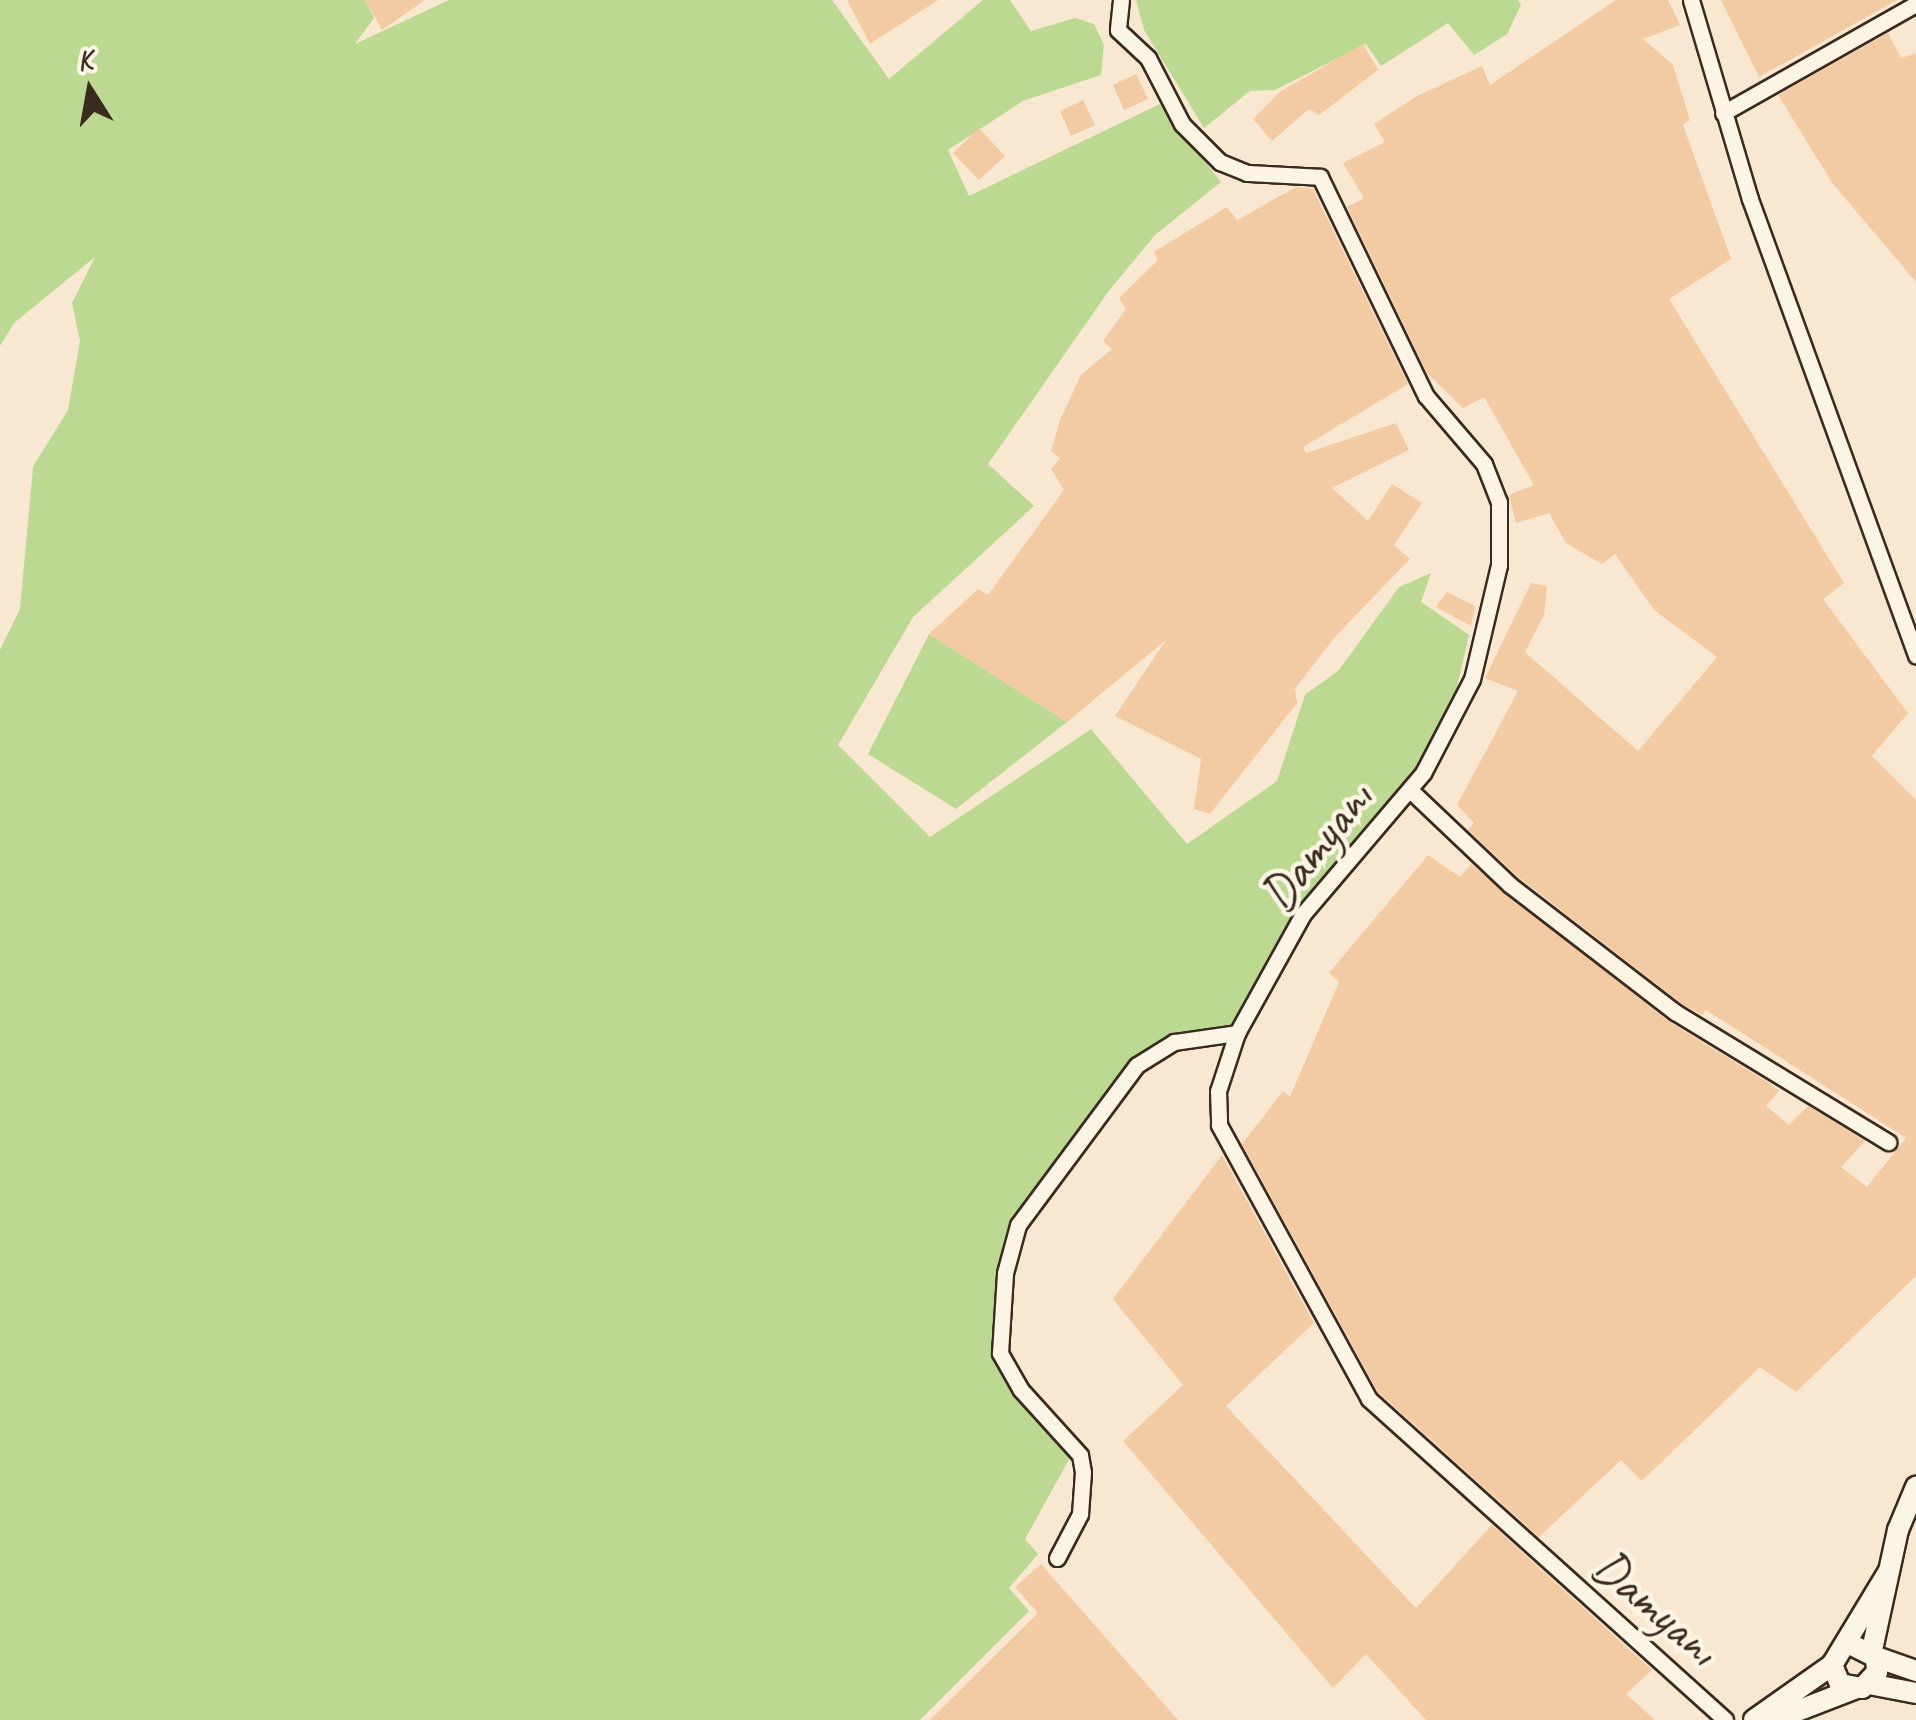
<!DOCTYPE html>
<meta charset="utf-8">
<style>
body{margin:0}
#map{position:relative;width:1916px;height:1720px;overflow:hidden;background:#f9e8d1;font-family:Caveat,sans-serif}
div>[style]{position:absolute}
.green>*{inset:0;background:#bcd991}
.building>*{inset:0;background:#f2cba2}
.roads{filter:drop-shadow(2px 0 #3b2a1e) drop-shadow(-2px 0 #3b2a1e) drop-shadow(0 2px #3b2a1e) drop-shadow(0 -2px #3b2a1e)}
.street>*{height:15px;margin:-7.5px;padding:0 7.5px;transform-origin:7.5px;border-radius:7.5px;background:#fcf5e5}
.secondary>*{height:20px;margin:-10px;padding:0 10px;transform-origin:10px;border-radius:10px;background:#fcf5e5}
span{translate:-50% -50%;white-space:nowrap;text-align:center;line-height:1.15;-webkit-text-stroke:9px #fcf5e5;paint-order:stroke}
.street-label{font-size:50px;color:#3b2a1e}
.north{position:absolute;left:40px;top:40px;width:100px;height:100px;-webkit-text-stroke:8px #fcf5e5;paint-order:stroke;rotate:349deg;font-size:28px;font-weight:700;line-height:40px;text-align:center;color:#3b2a1e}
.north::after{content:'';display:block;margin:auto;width:35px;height:45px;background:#3b2a1e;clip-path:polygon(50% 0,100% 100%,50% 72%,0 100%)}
</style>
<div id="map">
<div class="green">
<div style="clip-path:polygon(0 0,365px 0,374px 18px,355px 44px,449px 0,832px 0,889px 79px,983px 0,1010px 0,1031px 31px,1075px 18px,1094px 24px,1104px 45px,1101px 75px,1023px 101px,948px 150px,969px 196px,1160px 104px,1221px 182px,1155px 235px,1108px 292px,988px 464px,1034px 506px,913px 617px,838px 745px,930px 837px,1091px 729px,1187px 844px,1277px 781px,1305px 695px,1339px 670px,1399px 587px,1431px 573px,1421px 602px,1469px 635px,1451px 713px,1419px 770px,1350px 848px,1234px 1025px,1172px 1037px,1134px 1063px,1014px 1224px,996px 1354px,1071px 1456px,1025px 1539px,1038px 1554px,1009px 1588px,1029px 1611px,920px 1720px,0 1720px,0 650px,20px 609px,33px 467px,68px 410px,80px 341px,72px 303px,95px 257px,14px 323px,0 346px)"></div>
<div style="clip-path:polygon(1136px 0,1518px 0,1521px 5px,1507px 34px,1474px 55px,1448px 23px,1381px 66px,1366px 44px,1275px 90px,1250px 91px,1204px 128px,1144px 30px)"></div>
<div style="clip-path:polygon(929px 634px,1067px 722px,956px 809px,868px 754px)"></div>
</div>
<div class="building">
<div style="clip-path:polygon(365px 0,425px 0,382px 30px)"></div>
<div style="clip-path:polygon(847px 0,938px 0,870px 44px)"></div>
<div style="clip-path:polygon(1616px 0,1668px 0,1680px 25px,1643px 39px,1673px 65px,1690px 120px,1683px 125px,1731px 259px,1669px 299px,1844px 583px,1823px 599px,1908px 713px,1872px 756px,1916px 800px,1916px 1276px,1796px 1392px,1760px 1367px,1642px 1481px,1621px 1460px,1539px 1537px,1378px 1392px,1242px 1144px,1283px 1091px,1290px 1097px,1339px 982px,1329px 973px,1428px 855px,1460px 877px,1471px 864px,1668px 1021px,1769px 1083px,1779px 1091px,1766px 1106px,1789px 1125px,1808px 1106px,1865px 1141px,1841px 1167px,1867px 1187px,1906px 1138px,1706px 1010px,1702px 1015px,1681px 1003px,1517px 876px,1468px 830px,1474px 823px,1457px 805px,1518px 691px,1485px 678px,1531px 583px,1547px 586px,1544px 615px,1525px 652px,1638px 751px,1717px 657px,1654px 610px,1615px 554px,1602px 564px,1566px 543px,1549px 513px,1516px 523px,1509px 495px,1534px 485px,1484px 397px,1463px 408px,1427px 373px,1347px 207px,1364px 198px,1343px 163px,1385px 142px,1374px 124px,1417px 96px,1482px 66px,1490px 85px)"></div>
<div style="clip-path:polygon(1721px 0,1897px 0,1759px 77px)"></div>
<div style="clip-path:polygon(1888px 33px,1901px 58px,1916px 53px,1916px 282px,1833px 184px,1778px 95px)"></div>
<div style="clip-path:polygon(1363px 44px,1378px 70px,1319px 115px,1309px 109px,1272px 141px,1253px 119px,1281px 91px)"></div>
<div style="clip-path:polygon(1136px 74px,1148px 99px,1124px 110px,1113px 85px)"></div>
<div style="clip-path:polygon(1083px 100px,1095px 125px,1071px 136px,1060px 111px)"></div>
<div style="clip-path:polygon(979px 128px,1005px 156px,979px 180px,953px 153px)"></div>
<div style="clip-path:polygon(1296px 187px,1313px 189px,1408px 384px,1303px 447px,1306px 453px,1396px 423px,1409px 450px,1332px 488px,1368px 521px,1392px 484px,1422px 503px,1394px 545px,1410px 559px,1334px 638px,1295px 689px,1297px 703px,1210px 814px,1194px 809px,1201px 759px,1115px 716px,1166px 640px,1067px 722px,929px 634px,978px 589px,988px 595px,1064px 490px,1051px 469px,1060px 458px,1051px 451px,1060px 420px,1081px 375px,1112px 349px,1103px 341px,1126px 309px,1119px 298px,1158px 260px,1154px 252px,1227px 207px,1237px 220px)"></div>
<div style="clip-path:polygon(1447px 592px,1475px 606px,1471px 626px,1436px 607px)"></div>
<div style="clip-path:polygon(1222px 1155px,1314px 1323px,1226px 1406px,1416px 1608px,1492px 1525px,1652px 1670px,1626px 1694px,1655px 1720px,1426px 1720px,1366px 1654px,1333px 1688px,1123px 1441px,1183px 1385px,1113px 1299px)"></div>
<div style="clip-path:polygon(1041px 1564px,1178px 1720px,930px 1720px,1038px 1613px,1015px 1587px)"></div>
</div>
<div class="roads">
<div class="street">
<div style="left:1121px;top:0;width:30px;rotate:96deg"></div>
<div style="left:1118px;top:30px;width:41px;rotate:43deg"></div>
<div style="left:1148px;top:58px;width:74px;rotate:62.7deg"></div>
<div style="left:1182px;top:124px;width:54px;rotate:45deg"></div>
<div style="left:1220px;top:162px;width:29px;rotate:22deg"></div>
<div style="left:1247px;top:173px;width:73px;rotate:3.1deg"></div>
<div style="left:1320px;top:177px;width:243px;rotate:64.2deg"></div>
<div style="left:1426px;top:396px;width:89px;rotate:49.5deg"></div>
<div style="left:1484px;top:464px;width:41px;rotate:68.5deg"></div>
<div style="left:1499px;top:502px;width:63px;rotate:90deg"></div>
<div style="left:1499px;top:565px;width:117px;rotate:103.3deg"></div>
<div style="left:1472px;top:679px;width:106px;rotate:117.5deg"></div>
<div style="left:1423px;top:773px;width:185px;rotate:130.4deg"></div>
<div style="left:1303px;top:914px;width:136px;rotate:119deg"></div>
<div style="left:1237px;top:1033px;width:61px;rotate:108.1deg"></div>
<div style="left:1218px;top:1091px;width:34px;rotate:88deg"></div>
<div style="left:1219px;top:1125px;width:312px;rotate:61.3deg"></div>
<div style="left:1369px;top:1399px;width:479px;rotate:42deg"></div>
<div style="left:1691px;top:0;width:208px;rotate:73.5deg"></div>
<div style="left:1750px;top:199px;width:486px;rotate:70deg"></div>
<div style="left:1723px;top:113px;width:222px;rotate:-29.5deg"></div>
<div style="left:1410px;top:790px;width:138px;rotate:43.5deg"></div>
<div style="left:1510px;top:885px;width:208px;rotate:37.6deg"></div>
<div style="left:1675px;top:1012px;width:250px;rotate:31.4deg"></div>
<div style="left:1057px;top:1558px;width:50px;rotate:-62.4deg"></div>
<div style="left:1080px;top:1514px;width:42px;rotate:-85.9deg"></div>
<div style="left:1083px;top:1472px;width:17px;rotate:-100deg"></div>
<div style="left:1080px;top:1455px;width:88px;rotate:-132.2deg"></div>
<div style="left:1021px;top:1390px;width:43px;rotate:-119.6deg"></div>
<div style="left:1000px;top:1353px;width:80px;rotate:-86.4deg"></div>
<div style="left:1005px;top:1273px;width:50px;rotate:-74.8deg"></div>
<div style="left:1018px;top:1225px;width:199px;rotate:-53.4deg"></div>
<div style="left:1137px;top:1065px;width:44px;rotate:-31.9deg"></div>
<div style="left:1174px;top:1042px;width:64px;rotate:-8.1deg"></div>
</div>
<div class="secondary">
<div style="left:1850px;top:1644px;width:29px;rotate:27deg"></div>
<div style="left:1876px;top:1657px;width:15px;rotate:86deg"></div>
<div style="left:1877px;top:1672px;width:22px;rotate:133deg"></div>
<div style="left:1862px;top:1688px;width:22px;rotate:-170deg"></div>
<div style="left:1840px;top:1684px;width:21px;rotate:-113deg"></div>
<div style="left:1832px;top:1665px;width:110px;rotate:-58.8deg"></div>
<div style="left:1872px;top:1650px;width:123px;rotate:-77.8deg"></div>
<div style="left:1898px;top:1530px;width:47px;rotate:-67.3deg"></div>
<div style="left:1876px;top:1657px;width:42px;rotate:19.3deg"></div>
<div style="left:1869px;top:1684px;width:48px;rotate:10.8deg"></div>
<div style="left:1754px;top:1720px;width:95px;rotate:-35.2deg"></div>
<div style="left:1774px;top:1720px;width:86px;rotate:-21.2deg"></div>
</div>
</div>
<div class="street-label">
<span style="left:1316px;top:846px;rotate:-52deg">Damyanı</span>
<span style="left:1656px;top:1607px;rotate:41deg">Damyanı</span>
</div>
<div class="north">K</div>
</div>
